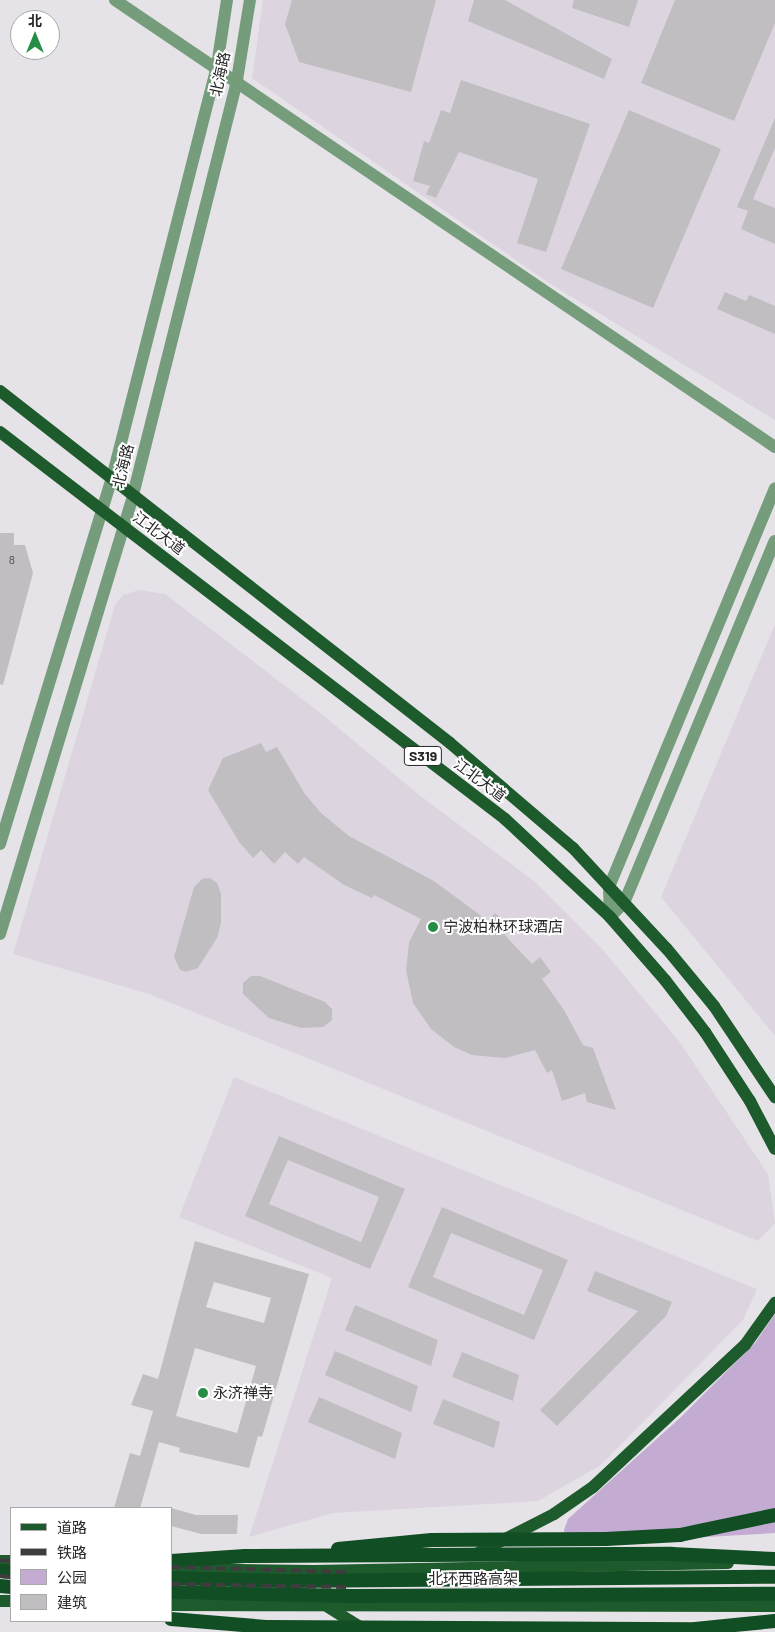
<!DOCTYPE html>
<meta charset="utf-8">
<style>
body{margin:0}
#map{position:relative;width:775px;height:1632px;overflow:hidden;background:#e6e3e8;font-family:Barlow,"Noto Sans SC",sans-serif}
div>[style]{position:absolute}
.built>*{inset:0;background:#dcd5e0}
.green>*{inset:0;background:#c3abd2}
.building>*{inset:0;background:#c1bec2}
.tertiary>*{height:12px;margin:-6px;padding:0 6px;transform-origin:6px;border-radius:6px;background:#759c7b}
.primary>*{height:12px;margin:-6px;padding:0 6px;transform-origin:6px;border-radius:6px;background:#1d5b2d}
.trunk>*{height:14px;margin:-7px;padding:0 7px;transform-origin:7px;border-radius:7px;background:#124e24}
.rail>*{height:4px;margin-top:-2px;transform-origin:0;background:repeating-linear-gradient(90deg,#3e3c3e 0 10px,transparent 0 15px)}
.dots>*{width:14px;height:14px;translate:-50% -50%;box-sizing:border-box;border:2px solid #fff;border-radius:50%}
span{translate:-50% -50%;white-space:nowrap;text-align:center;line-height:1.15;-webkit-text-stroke:4px #fff;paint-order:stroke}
.number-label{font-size:12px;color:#4e4d4e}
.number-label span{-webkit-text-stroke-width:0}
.shield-label span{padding:1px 4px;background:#fff;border:1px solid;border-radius:4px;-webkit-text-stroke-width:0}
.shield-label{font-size:14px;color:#282728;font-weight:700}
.street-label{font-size:15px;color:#282728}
.poi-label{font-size:15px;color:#282728}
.left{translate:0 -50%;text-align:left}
.legend{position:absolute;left:10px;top:1507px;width:162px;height:115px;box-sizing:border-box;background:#fff;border:1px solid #a9a9a9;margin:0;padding:6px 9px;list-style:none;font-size:15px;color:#282728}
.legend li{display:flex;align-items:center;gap:10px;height:25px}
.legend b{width:25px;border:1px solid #a9a9a9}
.north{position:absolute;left:10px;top:10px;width:50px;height:50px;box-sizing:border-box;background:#fff;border:1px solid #a9a9a9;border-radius:50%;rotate:0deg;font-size:14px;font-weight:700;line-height:20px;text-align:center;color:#282728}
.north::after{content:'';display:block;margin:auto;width:18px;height:22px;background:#268e44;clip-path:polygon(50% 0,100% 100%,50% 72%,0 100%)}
</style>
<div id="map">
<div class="built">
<div style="clip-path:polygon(263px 0,775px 0,775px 420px,552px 285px,252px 78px)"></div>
<div style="clip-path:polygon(139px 590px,165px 594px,318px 711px,418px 794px,534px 881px,603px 950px,679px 1041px,768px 1174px,775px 1223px,758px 1241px,149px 994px,13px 954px,115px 605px,123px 595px)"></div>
<div style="clip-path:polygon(775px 624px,775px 1036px,661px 897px)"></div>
<div style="clip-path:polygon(234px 1077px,757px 1289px,743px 1320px,601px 1465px,538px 1501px,333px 1513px,249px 1537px,332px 1278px,179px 1217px)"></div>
</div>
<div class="green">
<div style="clip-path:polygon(775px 1314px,775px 1533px,566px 1545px,564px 1530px,568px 1519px,681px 1417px,755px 1343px)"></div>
</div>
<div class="building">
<div style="clip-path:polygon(292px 0,436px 0,411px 92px,299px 62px,285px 24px)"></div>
<div style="clip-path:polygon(474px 0,505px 0,612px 59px,604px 79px,468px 21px)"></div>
<div style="clip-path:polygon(574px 0,638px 0,629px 27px,572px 8px)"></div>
<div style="clip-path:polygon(675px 0,775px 0,775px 23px,734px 121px,641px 83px)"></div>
<div style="clip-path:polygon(461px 80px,590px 124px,546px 252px,517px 243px,538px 179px,459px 152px,436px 198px,426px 194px,430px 186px,413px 181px,424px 141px,429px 143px,441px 110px,450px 113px)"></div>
<div style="clip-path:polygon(629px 110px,721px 149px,653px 308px,561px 269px)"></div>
<div style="clip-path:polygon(775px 118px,775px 148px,753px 199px,775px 208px,775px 244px,741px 229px,748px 211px,737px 207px)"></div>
<div style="clip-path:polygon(725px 292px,746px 301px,749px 295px,775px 306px,775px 334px,717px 309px)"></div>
<div style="clip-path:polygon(0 533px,14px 533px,14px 545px,25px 545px,33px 573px,3px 685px,0 684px)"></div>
<div style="clip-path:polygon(261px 743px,266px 752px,277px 747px,305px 794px,321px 813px,349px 836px,434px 881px,488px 921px,495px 913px,507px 923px,501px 931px,532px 964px,540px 957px,551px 972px,542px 979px,564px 1010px,583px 1045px,593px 1048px,616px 1110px,587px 1102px,585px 1093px,562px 1101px,552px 1070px,547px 1073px,535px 1050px,505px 1058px,472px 1055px,454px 1047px,431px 1029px,413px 1003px,406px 970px,409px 942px,421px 919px,374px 895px,372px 898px,344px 885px,304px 857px,298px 864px,285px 852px,274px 864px,261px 850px,253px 858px,239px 842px,208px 790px,223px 758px)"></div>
<div style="clip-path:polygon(210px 878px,217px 883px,221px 894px,221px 923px,217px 938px,198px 968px,186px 972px,180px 970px,174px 957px,194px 887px,202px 879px)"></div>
<div style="clip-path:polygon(251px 976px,260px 976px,325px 1002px,332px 1009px,332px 1020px,323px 1027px,301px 1028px,269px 1018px,243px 994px,243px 983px)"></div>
<div style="clip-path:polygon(evenodd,279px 1136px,405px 1189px,370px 1269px,245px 1216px,279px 1136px,288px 1160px,379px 1197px,361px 1242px,269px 1204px,288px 1160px)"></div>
<div style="clip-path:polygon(evenodd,442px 1207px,568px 1260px,534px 1340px,408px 1287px,442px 1207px,451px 1233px,543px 1270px,524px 1315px,433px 1277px,451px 1233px)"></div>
<div style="clip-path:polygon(evenodd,195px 1241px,309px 1274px,262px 1437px,258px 1436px,249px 1468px,179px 1452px,180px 1448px,159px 1442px,140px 1508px,114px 1508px,130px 1453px,140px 1456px,153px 1411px,131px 1405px,143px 1374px,158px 1379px,195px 1241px,214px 1282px,271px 1298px,264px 1323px,206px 1307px,214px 1282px,195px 1241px,195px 1348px,256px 1366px,237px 1433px,176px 1416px,195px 1348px)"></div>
<div style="clip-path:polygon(595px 1271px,672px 1302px,666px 1316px,557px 1426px,540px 1410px,638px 1311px,587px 1291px)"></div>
<div style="clip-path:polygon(355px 1305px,438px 1340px,431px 1366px,345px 1330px)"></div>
<div style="clip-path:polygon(335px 1351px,418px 1386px,411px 1412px,325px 1375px)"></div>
<div style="clip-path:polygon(462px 1352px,519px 1375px,513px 1401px,452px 1377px)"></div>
<div style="clip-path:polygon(319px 1397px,402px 1433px,395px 1459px,308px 1422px)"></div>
<div style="clip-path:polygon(443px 1399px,500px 1422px,494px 1448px,433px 1424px)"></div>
<div style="clip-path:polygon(171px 1508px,196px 1515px,238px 1515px,237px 1534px,201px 1534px,171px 1526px)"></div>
</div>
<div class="tertiary">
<div style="left:115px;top:0;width:797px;rotate:34.11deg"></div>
<div style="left:0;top:844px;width:383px;rotate:-73deg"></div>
<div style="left:112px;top:478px;width:425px;rotate:-75.7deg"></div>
<div style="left:217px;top:66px;width:67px;rotate:-81.4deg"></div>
<div style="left:610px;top:917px;width:30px;rotate:-92deg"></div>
<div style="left:609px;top:887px;width:432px;rotate:-67.4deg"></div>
<div style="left:610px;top:917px;width:20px;rotate:-45deg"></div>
<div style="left:624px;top:903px;width:392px;rotate:-67.4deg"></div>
<div style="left:0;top:934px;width:459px;rotate:-73.1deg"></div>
<div style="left:133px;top:495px;width:428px;rotate:-75.9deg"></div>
<div style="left:237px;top:80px;width:81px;rotate:-80.8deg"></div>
</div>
<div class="primary">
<div style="left:0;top:391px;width:571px;rotate:38.03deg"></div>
<div style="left:450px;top:743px;width:162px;rotate:40.5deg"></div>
<div style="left:573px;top:848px;width:138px;rotate:47.1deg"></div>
<div style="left:667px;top:949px;width:74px;rotate:50.5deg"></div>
<div style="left:714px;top:1006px;width:110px;rotate:56.2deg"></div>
<div style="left:0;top:432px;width:636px;rotate:37.46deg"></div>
<div style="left:505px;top:819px;width:144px;rotate:43deg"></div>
<div style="left:610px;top:917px;width:84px;rotate:48.9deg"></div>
<div style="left:665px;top:980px;width:66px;rotate:52.4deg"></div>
<div style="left:705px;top:1032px;width:82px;rotate:56.9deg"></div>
<div style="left:750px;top:1101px;width:54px;rotate:62.5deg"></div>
<div style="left:474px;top:1555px;width:90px;rotate:-27.1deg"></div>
<div style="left:554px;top:1514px;width:47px;rotate:-34.7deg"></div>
<div style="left:593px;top:1487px;width:208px;rotate:-43.1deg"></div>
<div style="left:745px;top:1345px;width:52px;rotate:-54.5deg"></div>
<div style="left:0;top:1561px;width:11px"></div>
<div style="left:171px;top:1569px;width:143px;rotate:0.8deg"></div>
<div style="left:314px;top:1571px;width:414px;rotate:-1.1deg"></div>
<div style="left:0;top:1601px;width:11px"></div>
<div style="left:171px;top:1605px;width:604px;rotate:0.09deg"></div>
<div style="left:328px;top:1607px;width:40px;rotate:32deg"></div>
</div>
<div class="trunk">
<div style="left:338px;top:1549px;width:94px;rotate:-5.5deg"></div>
<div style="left:432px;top:1540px;width:174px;rotate:-0.3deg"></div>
<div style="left:606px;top:1539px;width:74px;rotate:-3.1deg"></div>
<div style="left:680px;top:1535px;width:97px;rotate:-11.9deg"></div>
<div style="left:171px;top:1561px;width:74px;rotate:-3.9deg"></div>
<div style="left:245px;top:1556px;width:427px;rotate:-0.3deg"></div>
<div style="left:672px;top:1554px;width:103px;rotate:2.8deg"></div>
<div style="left:0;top:1571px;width:11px;rotate:5deg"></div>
<div style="left:171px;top:1578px;width:117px;rotate:1.5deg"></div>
<div style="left:288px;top:1581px;width:487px;rotate:-0.5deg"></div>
<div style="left:0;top:1586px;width:11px;rotate:5deg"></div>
<div style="left:171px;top:1592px;width:181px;rotate:1.3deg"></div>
<div style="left:352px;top:1596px;width:423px;rotate:-0.3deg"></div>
<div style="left:171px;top:1619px;width:95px;rotate:4.8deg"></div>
<div style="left:266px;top:1627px;width:429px;rotate:0.3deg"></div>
<div style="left:695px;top:1629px;width:80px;rotate:-5.7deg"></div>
</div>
<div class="rail">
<div style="left:0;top:1560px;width:11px;rotate:5deg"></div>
<div style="left:171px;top:1567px;width:176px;rotate:1.6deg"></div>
<div style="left:0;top:1576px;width:11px;rotate:5deg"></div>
<div style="left:171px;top:1584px;width:176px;rotate:1deg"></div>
</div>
<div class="dots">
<div style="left:433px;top:927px;background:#268e44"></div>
<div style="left:203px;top:1393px;background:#268e44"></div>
</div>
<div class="number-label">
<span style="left:12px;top:560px">8</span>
</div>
<div class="shield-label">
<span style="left:423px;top:756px">S319</span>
</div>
<div class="street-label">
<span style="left:220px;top:74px;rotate:-78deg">北海路</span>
<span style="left:123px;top:466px;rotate:-76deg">北海路</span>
<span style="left:159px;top:533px;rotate:37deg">江北大道</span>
<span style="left:480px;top:780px;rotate:37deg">江北大道</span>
<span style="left:473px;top:1579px">北环西路高架</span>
</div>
<div class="poi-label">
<span class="left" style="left:443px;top:927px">宁波柏林环球酒店</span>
<span class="left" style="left:213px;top:1393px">永济禅寺</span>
</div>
<ul class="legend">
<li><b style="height:6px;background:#1d5b2d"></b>道路</li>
<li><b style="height:6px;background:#3e3c3e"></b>铁路</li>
<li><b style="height:14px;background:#c3abd2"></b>公园</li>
<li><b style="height:14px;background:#c1bec2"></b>建筑</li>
</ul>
<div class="north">北</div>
</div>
